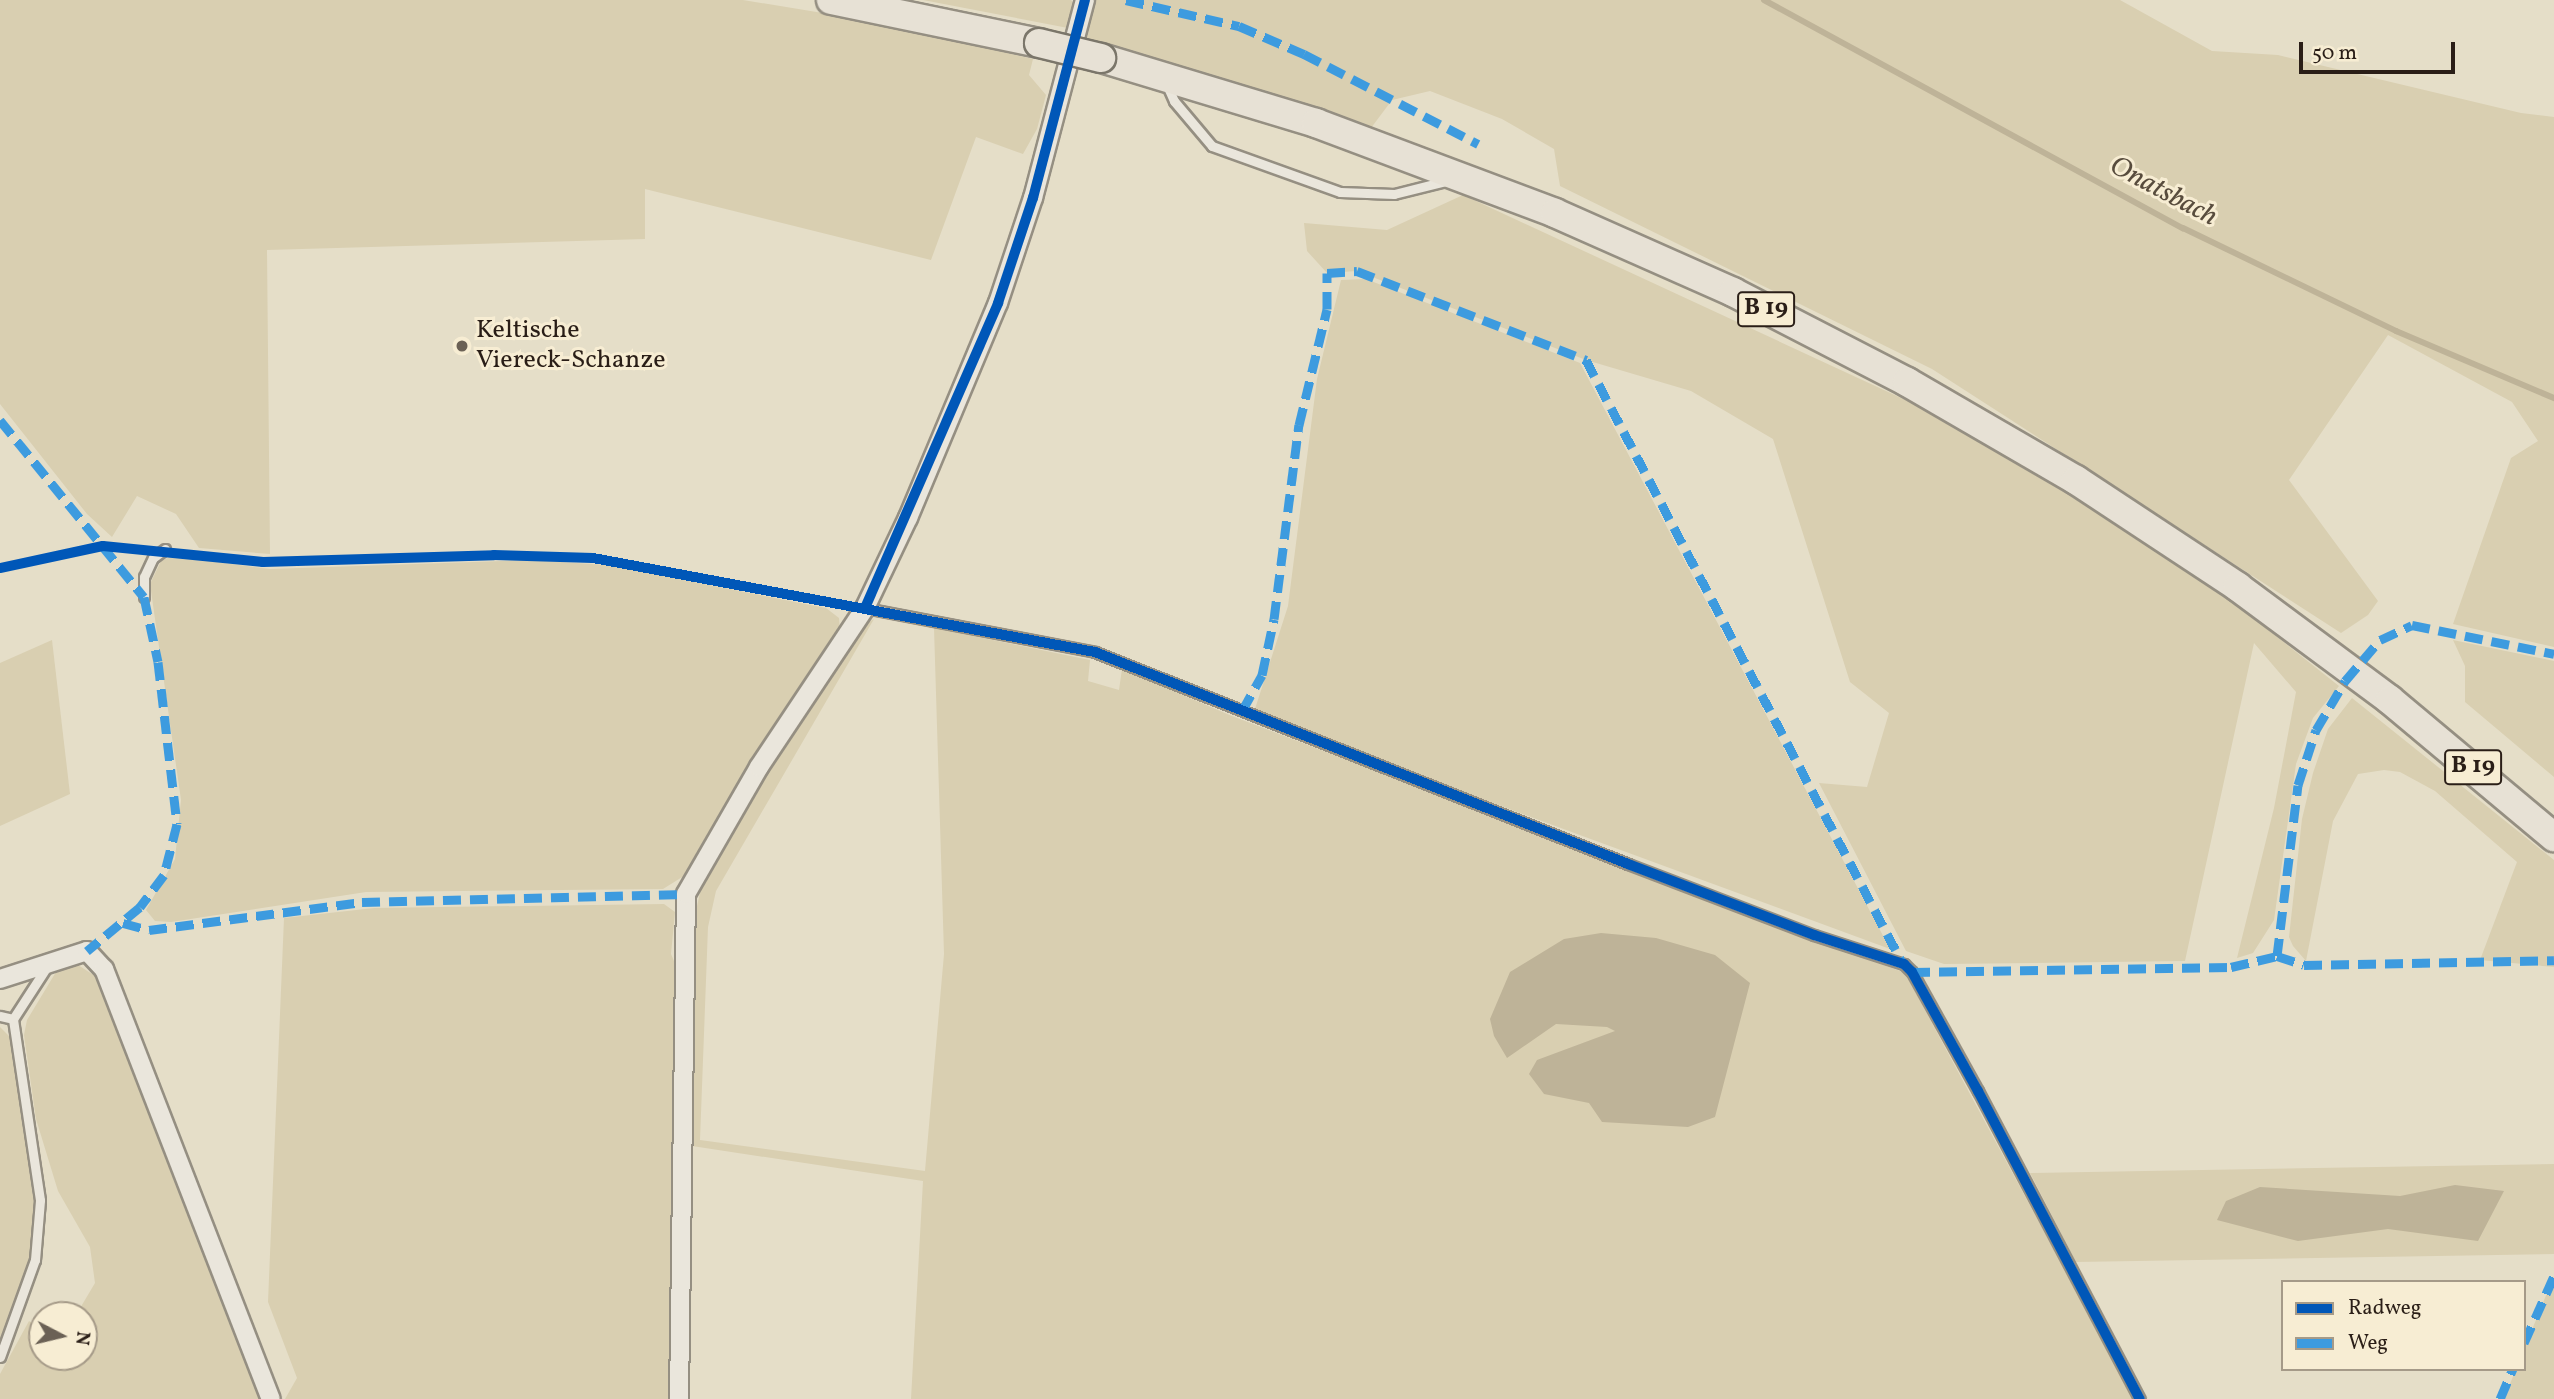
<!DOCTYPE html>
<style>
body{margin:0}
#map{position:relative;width:2554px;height:1399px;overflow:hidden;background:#e5dec8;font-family:Vollkorn,serif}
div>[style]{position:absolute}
.green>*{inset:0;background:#d9cfb1}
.water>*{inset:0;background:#beb398}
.stream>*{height:6px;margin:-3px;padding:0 3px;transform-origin:3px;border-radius:3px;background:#beb398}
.roads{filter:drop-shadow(2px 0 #958f82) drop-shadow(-2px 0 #958f82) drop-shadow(0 2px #958f82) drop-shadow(0 -2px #958f82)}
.lane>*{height:9px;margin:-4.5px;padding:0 4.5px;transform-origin:4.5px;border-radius:4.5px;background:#eae6dc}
.street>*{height:18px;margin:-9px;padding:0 9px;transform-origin:9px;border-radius:9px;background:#eae6dc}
.primary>*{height:28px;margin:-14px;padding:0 14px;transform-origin:14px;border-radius:14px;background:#e7e1d5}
.bridges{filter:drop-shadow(2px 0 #7b766a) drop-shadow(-2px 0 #7b766a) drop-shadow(0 2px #7b766a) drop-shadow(0 -2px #7b766a)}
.primary-bridge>*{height:28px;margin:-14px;padding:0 14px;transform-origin:14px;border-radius:14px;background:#e7e1d5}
.quiet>*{height:9px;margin-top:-4.5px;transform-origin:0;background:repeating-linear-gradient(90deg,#3d9bdf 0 18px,transparent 0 27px)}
.cycleway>*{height:10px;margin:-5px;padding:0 5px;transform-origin:5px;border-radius:5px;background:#0057b8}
.dots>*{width:19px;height:19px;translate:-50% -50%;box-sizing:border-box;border:4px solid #f7edd3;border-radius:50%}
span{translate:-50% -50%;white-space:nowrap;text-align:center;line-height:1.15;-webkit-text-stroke:6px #f7edd3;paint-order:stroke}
.shield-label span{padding:2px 5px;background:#f7edd3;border:2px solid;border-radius:5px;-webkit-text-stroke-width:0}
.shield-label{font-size:24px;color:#2a1e17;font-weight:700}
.poi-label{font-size:26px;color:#2a1e17}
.left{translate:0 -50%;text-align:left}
.water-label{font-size:28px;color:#584c3d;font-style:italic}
.legend{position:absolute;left:2281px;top:1280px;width:245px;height:91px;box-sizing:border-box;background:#f7edd3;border:2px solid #a59a88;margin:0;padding:9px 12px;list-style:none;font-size:21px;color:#2a1e17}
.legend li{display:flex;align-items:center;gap:14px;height:35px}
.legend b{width:35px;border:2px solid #a59a88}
.north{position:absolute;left:28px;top:1301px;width:70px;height:70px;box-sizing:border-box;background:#f7edd3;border:2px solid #a59a88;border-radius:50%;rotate:97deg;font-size:19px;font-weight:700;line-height:28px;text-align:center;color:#2a1e17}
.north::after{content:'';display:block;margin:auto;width:24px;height:32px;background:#6b6155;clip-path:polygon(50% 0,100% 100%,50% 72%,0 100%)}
.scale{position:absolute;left:2299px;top:42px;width:156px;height:32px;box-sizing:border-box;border:4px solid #2a1e17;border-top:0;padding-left:9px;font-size:21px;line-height:24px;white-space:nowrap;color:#2a1e17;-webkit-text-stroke:5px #f7edd3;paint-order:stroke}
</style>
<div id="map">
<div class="green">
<div style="clip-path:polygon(0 0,743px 0,859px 19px,1033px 59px,1029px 75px,1046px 95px,1037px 129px,1023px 154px,976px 137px,931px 260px,645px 189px,645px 239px,267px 250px,270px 554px,199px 548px,176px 514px,137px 496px,112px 537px,87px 514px,0 404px)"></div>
<div style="clip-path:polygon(923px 0,1071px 0,1075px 5px,1068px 28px)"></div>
<div style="clip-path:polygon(1086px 0,2120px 0,2212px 51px,2278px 55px,2521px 113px,2554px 117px,2554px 647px,2453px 624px,2511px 458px,2538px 441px,2512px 402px,2388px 335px,2289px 480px,2378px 601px,2368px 615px,2341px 633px,1932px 369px,1560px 186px,1554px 149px,1502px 119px,1430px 91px,1392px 100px,1371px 128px,1167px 61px,1078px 38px)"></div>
<div style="clip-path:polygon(1463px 195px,1912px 403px,2088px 506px,2214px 587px,2339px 686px,2313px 718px,2296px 764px,2274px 920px,2253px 953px,2237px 958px,2274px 808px,2296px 692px,2254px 643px,2185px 961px,1944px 964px,1906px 951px,1819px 783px,1867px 787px,1889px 713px,1850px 682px,1773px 439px,1691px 391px,1586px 360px,1357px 271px,1327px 273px,1307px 251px,1304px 223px,1387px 230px)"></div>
<div style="clip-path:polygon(1366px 279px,1580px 363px,1890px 949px,1474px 796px,1255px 709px,1288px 606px,1317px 379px,1341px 280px)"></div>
<div style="clip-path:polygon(172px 556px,270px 569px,529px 560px,608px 565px,826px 608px,839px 618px,840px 632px,750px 768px,687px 874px,663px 889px,366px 892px,171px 922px,155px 921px,146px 910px,175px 859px,181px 800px,150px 584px,161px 561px)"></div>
<div style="clip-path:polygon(874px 619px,716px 891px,708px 927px,700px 1140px,925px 1171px,944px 954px,934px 628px,1090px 660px,1088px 681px,1119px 690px,1122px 669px,1232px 716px,1905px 973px,2134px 1399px,911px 1399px,923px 1181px,692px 1146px,695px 915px,704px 875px,860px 628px)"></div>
<div style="clip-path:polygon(52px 640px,70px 794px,0 826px,0 663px)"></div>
<div style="clip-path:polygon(2453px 640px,2554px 661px,2554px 777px,2465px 702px,2465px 666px)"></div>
<div style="clip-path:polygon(2352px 698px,2554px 860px,2554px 967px,2480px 960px,2517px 862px,2435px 791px,2400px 772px,2384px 770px,2358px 774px,2333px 821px,2306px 961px,2293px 946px,2289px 937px,2302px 819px,2313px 773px,2328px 729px)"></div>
<div style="clip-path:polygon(664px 904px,675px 912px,671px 954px,679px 973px,670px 1399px,285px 1399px,297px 1378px,268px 1302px,284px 918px,374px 908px)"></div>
<div style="clip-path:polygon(78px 965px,103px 981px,264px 1399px,0 1399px,0 1374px,29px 1321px,42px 1330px,42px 1357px,84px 1357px,84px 1315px,76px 1315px,95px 1283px,90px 1247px,58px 1191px,36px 1119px,24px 1035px,27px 1020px,56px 972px)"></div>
<div style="clip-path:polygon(0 1027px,11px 1038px,36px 1215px,27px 1271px,0 1340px)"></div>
<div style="clip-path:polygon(2554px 1164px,2554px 1254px,2076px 1262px,2030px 1173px)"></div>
<div style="clip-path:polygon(2554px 1276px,2554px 1399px,2504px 1399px,2516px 1369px,2524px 1369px,2524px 1349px)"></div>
</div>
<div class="water">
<div style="clip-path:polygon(1601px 933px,1656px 938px,1715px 955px,1750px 983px,1715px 1117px,1688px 1127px,1602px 1122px,1589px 1103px,1544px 1094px,1529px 1074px,1537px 1060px,1615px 1031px,1607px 1027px,1556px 1024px,1507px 1058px,1494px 1036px,1490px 1019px,1510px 972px,1564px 939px)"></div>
<div style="clip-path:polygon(2455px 1185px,2504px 1191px,2478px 1241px,2388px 1229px,2298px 1241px,2217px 1220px,2226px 1201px,2260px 1187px,2400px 1196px)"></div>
</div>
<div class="stream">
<div style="left:1764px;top:0;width:477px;rotate:28.6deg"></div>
<div style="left:2183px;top:228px;width:237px;rotate:25.8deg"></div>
<div style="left:2396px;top:331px;width:172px;rotate:23deg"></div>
</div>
<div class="roads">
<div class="lane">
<div style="left:1166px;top:83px;width:20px;rotate:66deg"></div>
<div style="left:1174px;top:101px;width:59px;rotate:49.8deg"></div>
<div style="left:1212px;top:146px;width:136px;rotate:19.8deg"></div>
<div style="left:1340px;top:192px;width:54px;rotate:2.1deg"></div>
<div style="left:1394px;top:194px;width:54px;rotate:-14deg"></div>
<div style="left:144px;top:597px;width:20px;rotate:-90deg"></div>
<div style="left:144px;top:577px;width:21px;rotate:-65deg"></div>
<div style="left:153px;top:558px;width:15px;rotate:-37deg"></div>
<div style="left:865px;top:608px;width:234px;rotate:10.8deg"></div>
<div style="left:1095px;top:652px;width:574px;rotate:21.69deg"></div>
<div style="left:1628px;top:864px;width:199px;rotate:20.9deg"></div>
<div style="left:1814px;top:935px;width:95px;rotate:17.9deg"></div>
<div style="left:1904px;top:964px;width:11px;rotate:45deg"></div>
<div style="left:1912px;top:972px;width:136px;rotate:61deg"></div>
<div style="left:1978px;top:1091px;width:348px;rotate:62.3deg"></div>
<div style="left:0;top:1016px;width:13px;rotate:13deg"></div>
<div style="left:0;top:1357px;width:103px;rotate:-70.2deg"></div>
<div style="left:35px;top:1260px;width:60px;rotate:-85.2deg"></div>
<div style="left:40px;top:1200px;width:183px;rotate:-98.5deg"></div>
<div style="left:13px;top:1019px;width:61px;rotate:-57.1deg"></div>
</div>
<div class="street">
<div style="left:0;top:979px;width:91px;rotate:-17.8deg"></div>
<div style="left:87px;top:951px;width:25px;rotate:47deg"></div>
<div style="left:104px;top:969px;width:461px;rotate:68.8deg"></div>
<div style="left:679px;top:1399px;width:505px;rotate:-89.21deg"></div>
<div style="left:686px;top:894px;width:146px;rotate:-60.1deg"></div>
<div style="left:759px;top:767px;width:191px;rotate:-56.3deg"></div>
<div style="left:865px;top:608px;width:100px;rotate:-64.5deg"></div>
<div style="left:908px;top:518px;width:233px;rotate:-67.3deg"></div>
<div style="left:998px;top:303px;width:111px;rotate:-71.6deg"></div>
<div style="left:1033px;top:198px;width:205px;rotate:-75.3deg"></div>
</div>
<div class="primary">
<div style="left:831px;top:0;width:212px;rotate:11.7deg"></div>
<div style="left:1101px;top:58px;width:225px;rotate:16.8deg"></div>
<div style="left:1316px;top:123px;width:255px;rotate:20.6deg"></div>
<div style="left:1555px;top:213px;width:195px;rotate:23.9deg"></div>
<div style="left:1733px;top:292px;width:196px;rotate:27.3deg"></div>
<div style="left:1907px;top:382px;width:195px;rotate:30.1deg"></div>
<div style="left:2076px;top:480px;width:194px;rotate:33.4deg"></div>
<div style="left:2238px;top:587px;width:189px;rotate:36.6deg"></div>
<div style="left:2390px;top:700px;width:214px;rotate:39.9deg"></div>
</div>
</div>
<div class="bridges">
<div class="primary-bridge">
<div style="left:1039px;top:43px;width:64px;rotate:13.6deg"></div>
</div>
</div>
<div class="quiet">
<div style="left:1126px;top:0;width:116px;rotate:13deg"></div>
<div style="left:1239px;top:26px;width:71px;rotate:23.3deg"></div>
<div style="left:1304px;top:54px;width:196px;rotate:27.3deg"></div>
<div style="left:0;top:420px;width:228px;rotate:50.9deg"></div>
<div style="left:144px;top:597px;width:66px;rotate:77.8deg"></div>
<div style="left:158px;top:662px;width:163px;rotate:83.3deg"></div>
<div style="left:177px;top:824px;width:53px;rotate:104.3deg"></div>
<div style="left:164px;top:875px;width:40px;rotate:127deg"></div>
<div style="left:140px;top:907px;width:69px;rotate:140.3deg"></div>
<div style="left:1242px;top:711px;width:41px;rotate:-60.9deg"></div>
<div style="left:1262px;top:675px;width:57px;rotate:-77.9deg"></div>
<div style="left:1274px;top:619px;width:196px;rotate:-82.7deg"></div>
<div style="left:1299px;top:425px;width:119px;rotate:-76.4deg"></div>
<div style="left:1327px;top:309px;width:36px;rotate:-90deg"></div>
<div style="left:1327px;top:273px;width:30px;rotate:-4deg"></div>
<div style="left:1357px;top:271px;width:246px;rotate:21.2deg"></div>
<div style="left:1586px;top:360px;width:682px;rotate:62.31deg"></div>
<div style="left:123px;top:923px;width:27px;rotate:15deg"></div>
<div style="left:149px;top:930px;width:215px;rotate:-7.5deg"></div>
<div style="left:362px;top:902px;width:324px;rotate:-1.4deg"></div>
<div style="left:2277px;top:956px;width:172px;rotate:-83deg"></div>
<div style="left:2298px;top:785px;width:58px;rotate:-71.9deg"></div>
<div style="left:2316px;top:730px;width:57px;rotate:-59.4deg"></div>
<div style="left:2345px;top:681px;width:54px;rotate:-49.5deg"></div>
<div style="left:2380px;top:640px;width:35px;rotate:-25deg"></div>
<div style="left:2412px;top:625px;width:145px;rotate:11.5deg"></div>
<div style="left:1912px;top:972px;width:319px;rotate:-0.9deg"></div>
<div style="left:2231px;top:967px;width:47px;rotate:-13.4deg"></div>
<div style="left:2277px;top:956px;width:28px;rotate:18deg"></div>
<div style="left:2304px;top:965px;width:250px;rotate:-1.1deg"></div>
<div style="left:2524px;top:1343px;width:73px;rotate:-65.9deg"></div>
<div style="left:2500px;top:1399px;width:33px;rotate:-67deg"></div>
</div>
<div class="cycleway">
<div style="left:0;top:568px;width:105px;rotate:-12.1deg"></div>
<div style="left:103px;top:546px;width:161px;rotate:5.7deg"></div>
<div style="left:263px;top:562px;width:231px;rotate:-1.7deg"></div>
<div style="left:494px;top:555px;width:99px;rotate:1.7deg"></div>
<div style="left:593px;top:558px;width:511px;rotate:10.61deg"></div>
<div style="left:1095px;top:652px;width:574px;rotate:21.69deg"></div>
<div style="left:1628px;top:864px;width:199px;rotate:20.9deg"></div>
<div style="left:1814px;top:935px;width:95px;rotate:17.9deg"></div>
<div style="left:1904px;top:964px;width:11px;rotate:45deg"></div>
<div style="left:1912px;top:972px;width:136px;rotate:61deg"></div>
<div style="left:1978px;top:1091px;width:348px;rotate:62.3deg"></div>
<div style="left:865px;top:608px;width:333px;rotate:-66.4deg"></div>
<div style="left:998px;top:303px;width:111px;rotate:-71.6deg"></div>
<div style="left:1033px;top:198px;width:205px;rotate:-75.3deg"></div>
</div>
<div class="dots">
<div style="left:462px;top:346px;background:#6b6155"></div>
</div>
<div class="shield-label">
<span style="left:1766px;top:309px">B 19</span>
<span style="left:2473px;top:767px">B 19</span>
</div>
<div class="poi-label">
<span class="left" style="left:476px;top:346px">Keltische<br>Viereck-Schanze</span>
</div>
<div class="water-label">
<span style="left:2163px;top:192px;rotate:28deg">Onatsbach</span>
</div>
<ul class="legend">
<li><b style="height:9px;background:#0057b8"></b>Radweg</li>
<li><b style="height:9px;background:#3d9bdf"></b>Weg</li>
</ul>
<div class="north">N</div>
<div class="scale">50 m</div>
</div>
